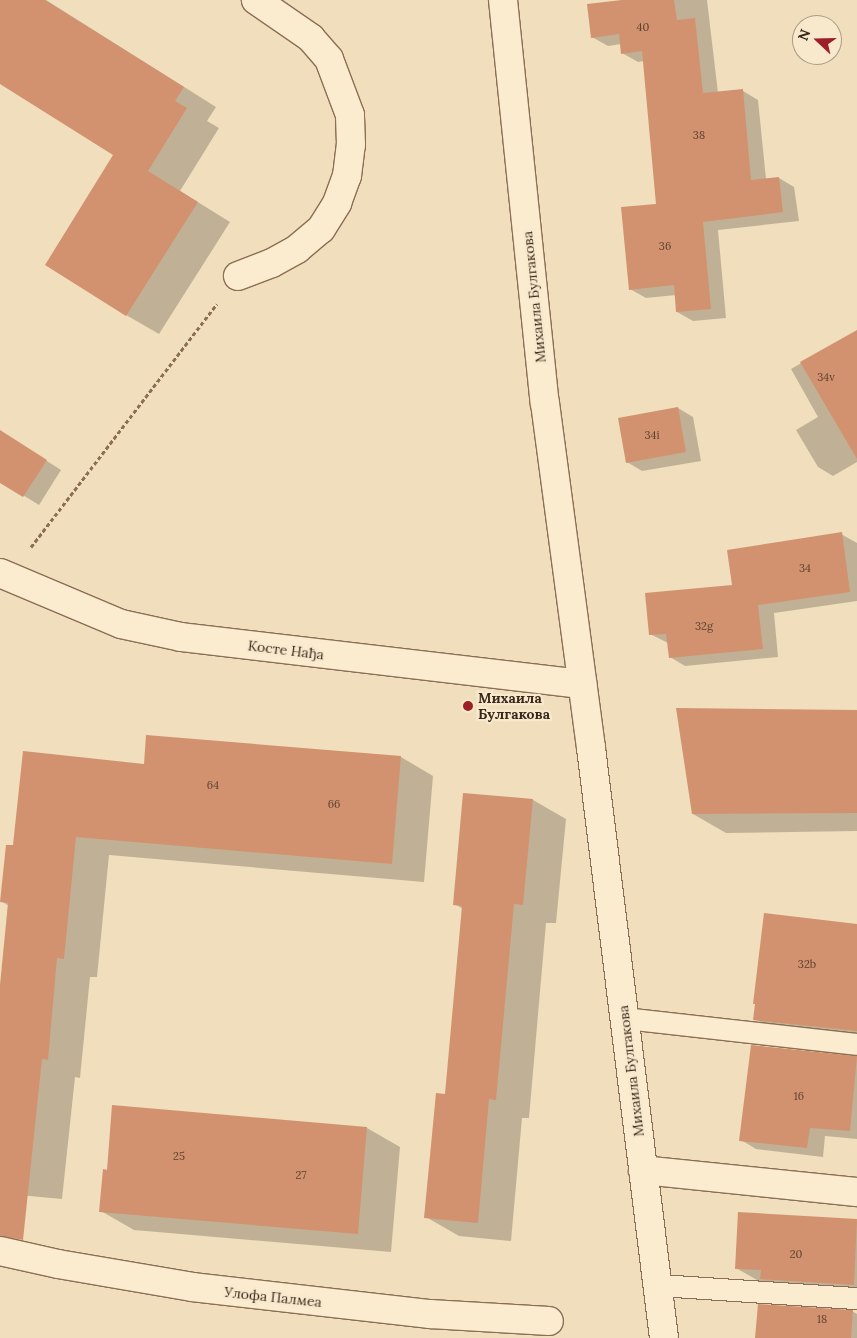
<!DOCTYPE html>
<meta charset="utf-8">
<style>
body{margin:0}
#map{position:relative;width:857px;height:1338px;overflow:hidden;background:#f1debc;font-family:Lora,serif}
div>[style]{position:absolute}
.shadow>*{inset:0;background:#0003}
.building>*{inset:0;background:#d2926f}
.path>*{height:3px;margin-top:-1.5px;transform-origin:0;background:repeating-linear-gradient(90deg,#8a6e55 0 4px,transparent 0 6.5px)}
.roads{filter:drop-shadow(1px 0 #8a6e55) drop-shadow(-1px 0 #8a6e55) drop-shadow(0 1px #8a6e55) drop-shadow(0 -1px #8a6e55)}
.service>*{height:21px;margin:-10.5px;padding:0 10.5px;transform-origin:10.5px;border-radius:10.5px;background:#fbecd0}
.minor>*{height:28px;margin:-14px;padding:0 14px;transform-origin:14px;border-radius:14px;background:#fbecd0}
.tertiary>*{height:28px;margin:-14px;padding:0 14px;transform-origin:14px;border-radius:14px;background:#fbecd0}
.dots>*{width:14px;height:14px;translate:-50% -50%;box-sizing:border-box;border:2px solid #f8e9cd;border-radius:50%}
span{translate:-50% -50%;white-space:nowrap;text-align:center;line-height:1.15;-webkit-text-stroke:4.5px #f8e9cd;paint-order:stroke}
.number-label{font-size:11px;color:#5e4230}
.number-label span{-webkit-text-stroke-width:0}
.street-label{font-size:14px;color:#38271b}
.poi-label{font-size:14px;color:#38271b;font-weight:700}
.left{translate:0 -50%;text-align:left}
.north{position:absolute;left:792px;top:15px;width:50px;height:50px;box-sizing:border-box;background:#f8e9cd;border:1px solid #ab9b86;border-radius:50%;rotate:291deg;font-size:14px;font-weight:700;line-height:20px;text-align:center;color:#38271b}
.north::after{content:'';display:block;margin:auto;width:18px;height:22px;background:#9d2029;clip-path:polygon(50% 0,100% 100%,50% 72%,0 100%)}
</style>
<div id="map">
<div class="shadow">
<div style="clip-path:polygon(0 0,46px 0,216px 107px,207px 121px,219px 128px,180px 191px,230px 222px,159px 334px,126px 315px,115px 155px,0 83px)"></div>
<div style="clip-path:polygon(632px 0,707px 0,718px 93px,743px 91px,758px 100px,766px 179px,779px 178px,794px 187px,799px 221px,718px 230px,726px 318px,693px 321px,677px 312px,676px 295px,646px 298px,630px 289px,658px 205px,644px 61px,638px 62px,622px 53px,621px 44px,608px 46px,592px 37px)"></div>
<div style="clip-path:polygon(857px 331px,857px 462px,833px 476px,818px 467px,796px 430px,818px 417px,791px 369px)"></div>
<div style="clip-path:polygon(678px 408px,693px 417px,701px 461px,642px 471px,627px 462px)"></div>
<div style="clip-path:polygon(22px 445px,61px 470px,39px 505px,0 481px,0 448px)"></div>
<div style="clip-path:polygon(841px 534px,857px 543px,857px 601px,774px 613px,778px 657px,685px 666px,670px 657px,668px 643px,650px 634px,734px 586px)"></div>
<div style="clip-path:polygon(857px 712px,857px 831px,726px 833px,693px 814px)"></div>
<div style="clip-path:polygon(401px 757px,433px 776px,424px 882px,109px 855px,97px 977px,90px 977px,80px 1078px,75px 1077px,62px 1199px,8px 1194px,0 1189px,0 998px,9px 906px,1px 901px,14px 847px,145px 765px)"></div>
<div style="clip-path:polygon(465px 794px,533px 800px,566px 819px,556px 923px,546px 923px,529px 1118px,522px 1118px,511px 1241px,459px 1236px,426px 1217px,446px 1095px,463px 909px,455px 904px)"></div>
<div style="clip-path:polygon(857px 926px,857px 1046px,788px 1038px,755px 1019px)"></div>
<div style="clip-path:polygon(752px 1046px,857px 1057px,857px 1139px,825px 1136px,823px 1157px,756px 1149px,741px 1140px)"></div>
<div style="clip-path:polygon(113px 1107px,367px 1128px,400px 1147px,391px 1252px,134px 1230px,101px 1211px,108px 1171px)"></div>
<div style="clip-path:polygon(739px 1214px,857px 1221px,857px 1302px,769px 1287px,736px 1268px)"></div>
<div style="clip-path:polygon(852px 1311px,857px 1314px,857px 1338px,756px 1338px)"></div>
</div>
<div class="building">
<div style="clip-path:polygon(0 0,45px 0,184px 87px,175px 101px,187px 108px,148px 171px,198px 202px,126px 316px,45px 265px,113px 155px,0 84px)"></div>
<div style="clip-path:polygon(622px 0,674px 0,677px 20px,695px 18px,703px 93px,743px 89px,751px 180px,779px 177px,783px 212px,703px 222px,711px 309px,676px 312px,674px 285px,629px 290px,621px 207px,656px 204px,642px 51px,621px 54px,619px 34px,591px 38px,587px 4px)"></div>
<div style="clip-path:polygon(857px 330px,857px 459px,800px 362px)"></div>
<div style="clip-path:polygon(678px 407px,686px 452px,626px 463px,618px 418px)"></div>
<div style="clip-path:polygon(0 430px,47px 460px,23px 497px,0 483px)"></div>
<div style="clip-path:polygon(842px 532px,850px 592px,758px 605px,763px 649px,669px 658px,666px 634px,649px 635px,645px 593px,732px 585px,727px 550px)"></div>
<div style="clip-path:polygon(676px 708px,857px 710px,857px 813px,692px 814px)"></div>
<div style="clip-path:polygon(146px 735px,401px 756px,392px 864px,76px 837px,64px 959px,57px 958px,48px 1060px,42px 1059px,23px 1240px,0 1236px,0 985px,8px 903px,0 902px,6px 845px,13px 845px,23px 751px,144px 764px)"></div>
<div style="clip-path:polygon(463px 793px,533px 799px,523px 905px,514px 904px,496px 1100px,489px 1099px,478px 1223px,424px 1218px,436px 1093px,445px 1094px,462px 906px,453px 905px)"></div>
<div style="clip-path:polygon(764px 913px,857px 924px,857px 1031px,753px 1020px,755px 1004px,753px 1004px)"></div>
<div style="clip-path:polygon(751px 1045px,857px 1056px,850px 1131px,810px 1128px,807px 1148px,739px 1141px)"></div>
<div style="clip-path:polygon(112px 1105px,367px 1127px,358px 1234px,99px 1212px,103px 1169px,107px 1170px)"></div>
<div style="clip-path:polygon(738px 1212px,857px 1219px,854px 1285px,760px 1279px,761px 1270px,735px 1269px)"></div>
<div style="clip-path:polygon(758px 1304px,853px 1310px,851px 1338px,755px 1338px)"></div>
</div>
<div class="path">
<div style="left:31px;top:547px;width:306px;rotate:-52.6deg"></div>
</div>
<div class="roads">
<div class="service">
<div style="left:625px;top:1018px;width:233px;rotate:6.4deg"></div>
<div style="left:659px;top:1285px;width:198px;rotate:3.8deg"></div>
</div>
<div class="minor">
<div style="left:238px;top:276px;width:36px;rotate:-21deg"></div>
<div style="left:272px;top:263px;width:29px;rotate:-29deg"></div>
<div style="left:297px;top:249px;width:31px;rotate:-40deg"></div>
<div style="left:321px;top:229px;width:31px;rotate:-58deg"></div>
<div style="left:337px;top:203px;width:29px;rotate:-70deg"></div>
<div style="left:347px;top:176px;width:31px;rotate:-83deg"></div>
<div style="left:351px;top:145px;width:30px;rotate:-92deg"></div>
<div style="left:350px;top:115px;width:60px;rotate:-110.6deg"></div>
<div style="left:329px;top:59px;width:28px;rotate:-131deg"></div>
<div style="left:311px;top:38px;width:67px;rotate:-145.4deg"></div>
<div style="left:643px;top:1170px;width:215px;rotate:5.9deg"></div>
<div style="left:0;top:1251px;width:59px;rotate:12.6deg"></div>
<div style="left:58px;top:1264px;width:136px;rotate:9.7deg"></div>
<div style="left:192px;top:1287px;width:240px;rotate:6.5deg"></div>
<div style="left:430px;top:1314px;width:119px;rotate:3.4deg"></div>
</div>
<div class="tertiary">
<div style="left:503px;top:0;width:405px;rotate:84.1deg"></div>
<div style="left:545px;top:403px;width:348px;rotate:82.4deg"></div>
<div style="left:591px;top:748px;width:594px;rotate:82.95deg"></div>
<div style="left:0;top:573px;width:131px;rotate:22.9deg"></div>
<div style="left:121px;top:624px;width:61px;rotate:12.2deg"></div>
<div style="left:181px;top:637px;width:404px;rotate:6.7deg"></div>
</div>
</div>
<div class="dots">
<div style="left:468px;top:706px;background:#9d2029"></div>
</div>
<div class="number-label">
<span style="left:643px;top:27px">40</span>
<span style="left:699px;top:135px">38</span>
<span style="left:665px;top:246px">36</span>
<span style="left:826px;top:377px">34v</span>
<span style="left:652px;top:435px">34i</span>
<span style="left:805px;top:568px">34</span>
<span style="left:704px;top:626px">32g</span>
<span style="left:213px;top:785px">64</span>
<span style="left:334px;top:804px">66</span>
<span style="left:807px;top:964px">32b</span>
<span style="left:799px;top:1096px">16</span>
<span style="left:179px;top:1156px">25</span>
<span style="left:301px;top:1175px">27</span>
<span style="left:796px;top:1254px">20</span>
<span style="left:822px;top:1319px">18</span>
</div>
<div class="street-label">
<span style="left:534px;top:297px;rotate:-96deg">Михаила Булгакова</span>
<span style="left:286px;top:650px;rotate:7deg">Косте Нађа</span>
<span style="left:631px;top:1071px;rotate:-97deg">Михаила Булгакова</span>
<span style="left:273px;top:1297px;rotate:6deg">Улофа Палмеа</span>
</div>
<div class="poi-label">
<span class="left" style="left:478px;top:706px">Михаила<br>Булгакова</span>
</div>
<div class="north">N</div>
</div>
